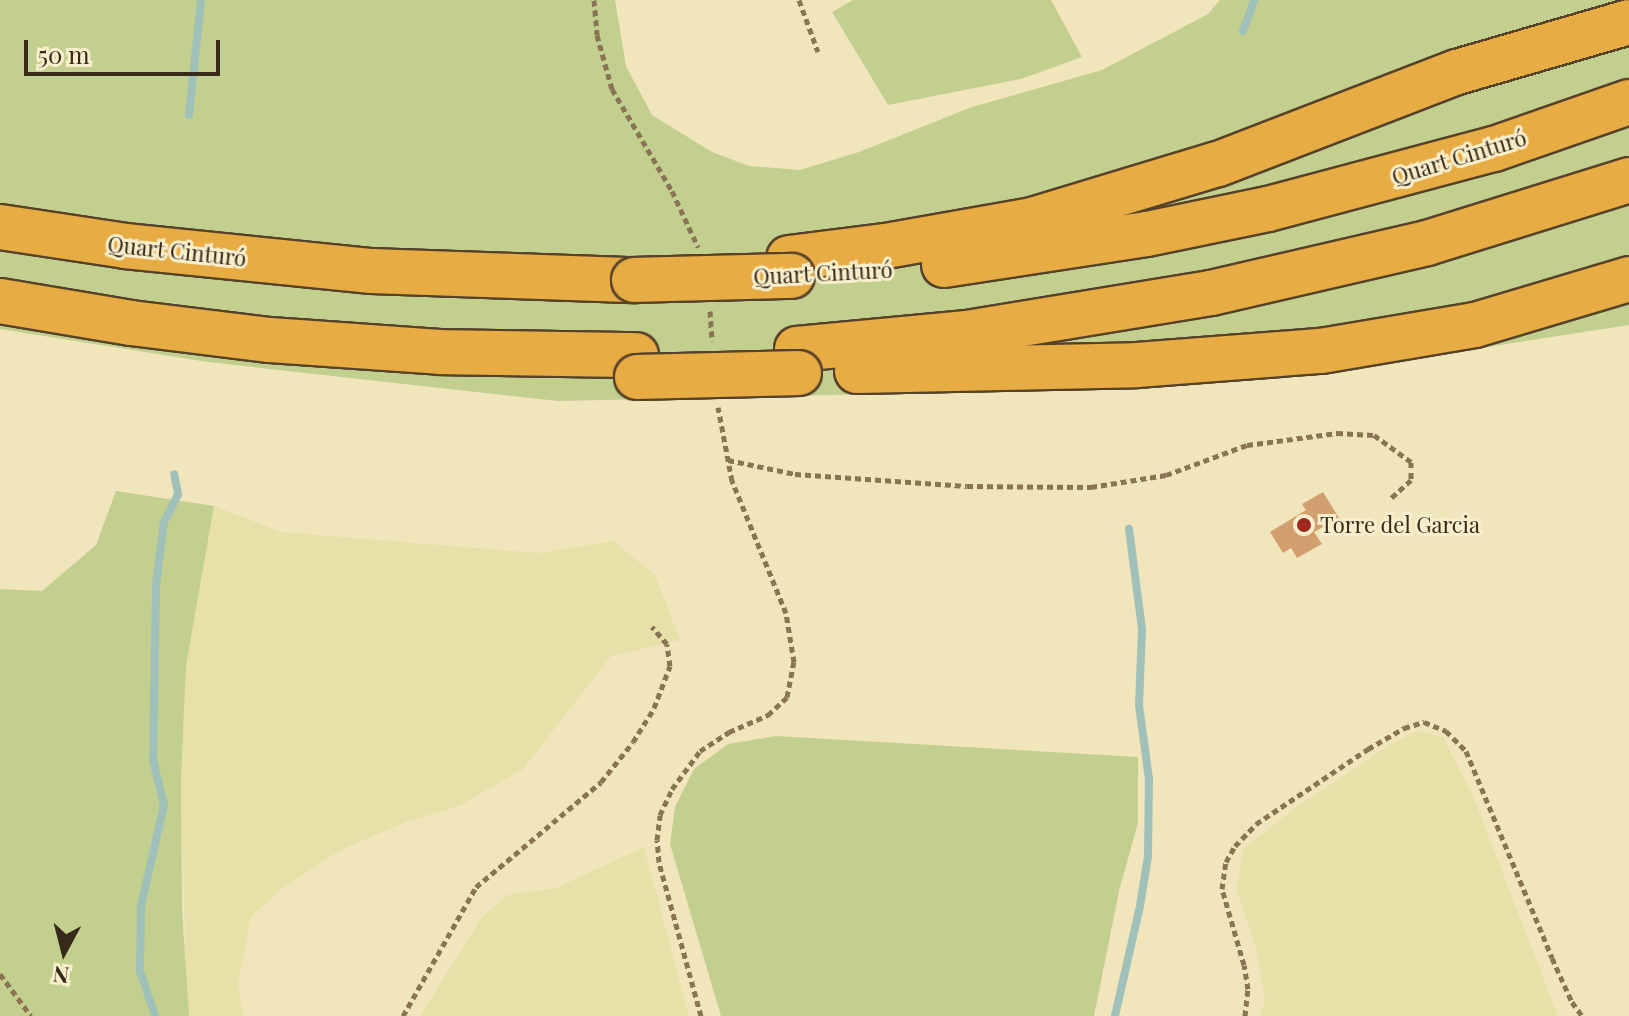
<!DOCTYPE html>
<meta charset="utf-8">
<style>
body{margin:0}
#map{position:relative;width:1629px;height:1016px;overflow:hidden;background:#f1e5bc;font-family:"Playfair Display",serif}
div>[style]{position:absolute}
.farmland>*{inset:0;background:#e7e1a9}
.green>*{inset:0;background:#c3cf8f}
.stream>*{height:8px;margin:-4px;padding:0 4px;transform-origin:4px;border-radius:4px;background:#a0c1ba}
.building>*{inset:0;background:#d29f6f}
.path>*{height:5px;margin-top:-2.5px;transform-origin:0;background:repeating-linear-gradient(90deg,#897454 0 6px,transparent 0 10px)}
.roads{filter:drop-shadow(2px 0 #564129) drop-shadow(-2px 0 #564129) drop-shadow(0 2px #564129) drop-shadow(0 -2px #564129)}
.motorway>*{height:44px;margin:-22px;padding:0 22px;transform-origin:22px;border-radius:22px;background:#e8ac44}
.bridges{filter:drop-shadow(2px 0 #564129) drop-shadow(-2px 0 #564129) drop-shadow(0 2px #564129) drop-shadow(0 -2px #564129)}
.motorway-bridge>*{height:44px;margin:-22px;padding:0 22px;transform-origin:22px;border-radius:22px;background:#e8ac44}
.dots>*{width:22px;height:22px;translate:-50% -50%;box-sizing:border-box;border:4px solid #f8eecc;border-radius:50%}
span{translate:-50% -50%;white-space:nowrap;text-align:center;line-height:1.15;-webkit-text-stroke:6px #f8eecc;paint-order:stroke}
.street-label{font-size:22px;color:#372a1a}
.poi-label{font-size:22px;color:#372a1a}
.left{translate:0 -50%;text-align:left}
.north{position:absolute;left:24px;top:912px;width:80px;height:80px;-webkit-text-stroke:6px #f8eecc;paint-order:stroke;rotate:187deg;font-size:22px;font-weight:700;line-height:32px;text-align:center;color:#372a1a}
.north::after{content:'';display:block;margin:auto;width:28px;height:36px;background:#372a1a;clip-path:polygon(50% 0,100% 100%,50% 72%,0 100%)}
.scale{position:absolute;left:24px;top:40px;width:196px;height:36px;box-sizing:border-box;border:4px solid #372a1a;border-top:0;padding-left:10px;font-size:24px;line-height:28px;white-space:nowrap;color:#372a1a;-webkit-text-stroke:6px #f8eecc;paint-order:stroke}
</style>
<div id="map">
<div class="farmland">
<div style="clip-path:polygon(214px 506px,281px 532px,539px 553px,613px 541px,655px 575px,680px 640px,611px 656px,523px 769px,461px 805px,406px 822px,341px 850px,280px 890px,251px 917px,238px 984px,243px 1016px,189px 1016px,187px 1013px,181px 781px,186px 666px)"></div>
<div style="clip-path:polygon(1417px 731px,1443px 737px,1473px 796px,1558px 1016px,1261px 1016px,1265px 999px,1256px 947px,1237px 891px,1243px 849px,1291px 811px,1387px 747px)"></div>
<div style="clip-path:polygon(644px 847px,689px 1016px,420px 1016px,482px 917px,508px 895px,556px 888px)"></div>
</div>
<div class="green">
<div style="clip-path:polygon(0 0,615px 0,626px 66px,652px 115px,712px 152px,749px 166px,800px 170px,859px 152px,972px 107px,1102px 70px,1208px 14px,1220px 0,1629px 0,1629px 325px,1321px 373px,1012px 391px,558px 401px,208px 362px,0 329px)"></div>
<div style="clip-path:polygon(853px 0,1051px 0,1082px 57px,1021px 79px,888px 105px,832px 12px)"></div>
<div style="clip-path:polygon(116px 491px,214px 506px,186px 666px,181px 781px,182px 909px,189px 1016px,0 1016px,0 589px,42px 591px,96px 545px)"></div>
<div style="clip-path:polygon(776px 736px,1138px 757px,1138px 823px,1119px 891px,1094px 1016px,721px 1016px,670px 844px,675px 807px,694px 769px,728px 744px)"></div>
</div>
<div class="stream">
<div style="left:1243px;top:31px;width:33px;rotate:-70deg"></div>
<div style="left:189px;top:115px;width:116px;rotate:-84deg"></div>
<div style="left:155px;top:1016px;width:47px;rotate:-108.4deg"></div>
<div style="left:140px;top:971px;width:65px;rotate:-89.1deg"></div>
<div style="left:141px;top:906px;width:104px;rotate:-77.2deg"></div>
<div style="left:164px;top:805px;width:46px;rotate:-103.7deg"></div>
<div style="left:153px;top:760px;width:175px;rotate:-89deg"></div>
<div style="left:156px;top:585px;width:64px;rotate:-82.8deg"></div>
<div style="left:164px;top:522px;width:31px;rotate:-63deg"></div>
<div style="left:178px;top:494px;width:20px;rotate:-101deg"></div>
<div style="left:1115px;top:1016px;width:113px;rotate:-77.2deg"></div>
<div style="left:1140px;top:906px;width:51px;rotate:-80.9deg"></div>
<div style="left:1148px;top:856px;width:77px;rotate:-89.3deg"></div>
<div style="left:1149px;top:779px;width:75px;rotate:-97.7deg"></div>
<div style="left:1139px;top:705px;width:76px;rotate:-87.7deg"></div>
<div style="left:1142px;top:629px;width:101px;rotate:-97.4deg"></div>
</div>
<div class="building">
<div style="clip-path:polygon(1323px 492px,1339px 518px,1314px 532px,1322px 544px,1297px 558px,1291px 548px,1283px 553px,1270px 532px,1306px 510px,1302px 504px)"></div>
</div>
<div class="path">
<div style="left:594px;top:0;width:35px;rotate:85deg"></div>
<div style="left:597px;top:35px;width:56px;rotate:74.5deg"></div>
<div style="left:612px;top:89px;width:118px;rotate:59.5deg"></div>
<div style="left:672px;top:191px;width:62px;rotate:65.1deg"></div>
<div style="left:799px;top:0;width:55px;rotate:69.9deg"></div>
<div style="left:710px;top:311px;width:30px;rotate:86deg"></div>
<div style="left:728px;top:460px;width:68px;rotate:11.8deg"></div>
<div style="left:795px;top:474px;width:172px;rotate:4deg"></div>
<div style="left:967px;top:486px;width:124px;rotate:0.5deg"></div>
<div style="left:1091px;top:487px;width:76px;rotate:-9.1deg"></div>
<div style="left:1166px;top:475px;width:86px;rotate:-20.3deg"></div>
<div style="left:1247px;top:445px;width:91px;rotate:-7.6deg"></div>
<div style="left:1337px;top:433px;width:37px;rotate:3deg"></div>
<div style="left:1374px;top:435px;width:46px;rotate:36.1deg"></div>
<div style="left:1411px;top:462px;width:18px;rotate:90deg"></div>
<div style="left:1411px;top:480px;width:27px;rotate:138deg"></div>
<div style="left:0;top:974px;width:52px;rotate:53.6deg"></div>
<div style="left:403px;top:1016px;width:148px;rotate:-60.5deg"></div>
<div style="left:476px;top:887px;width:163px;rotate:-40deg"></div>
<div style="left:601px;top:782px;width:51px;rotate:-51.3deg"></div>
<div style="left:633px;top:742px;width:40px;rotate:-58deg"></div>
<div style="left:654px;top:708px;width:45px;rotate:-69.1deg"></div>
<div style="left:670px;top:666px;width:22px;rotate:-98deg"></div>
<div style="left:667px;top:644px;width:23px;rotate:-131deg"></div>
<div style="left:701px;top:1016px;width:160px;rotate:-105.3deg"></div>
<div style="left:659px;top:862px;width:22px;rotate:-95deg"></div>
<div style="left:657px;top:840px;width:25px;rotate:-83deg"></div>
<div style="left:660px;top:815px;width:29px;rotate:-65deg"></div>
<div style="left:672px;top:789px;width:47px;rotate:-53.6deg"></div>
<div style="left:700px;top:751px;width:35px;rotate:-33deg"></div>
<div style="left:729px;top:732px;width:43px;rotate:-23.6deg"></div>
<div style="left:768px;top:715px;width:26px;rotate:-43deg"></div>
<div style="left:787px;top:697px;width:36px;rotate:-79deg"></div>
<div style="left:794px;top:662px;width:50px;rotate:-99.3deg"></div>
<div style="left:786px;top:613px;width:143px;rotate:-112.2deg"></div>
<div style="left:732px;top:481px;width:75px;rotate:-100.7deg"></div>
<div style="left:1245px;top:1016px;width:27px;rotate:-84deg"></div>
<div style="left:1248px;top:989px;width:24px;rotate:-99deg"></div>
<div style="left:1244px;top:965px;width:79px;rotate:-106.1deg"></div>
<div style="left:1222px;top:889px;width:27px;rotate:-82deg"></div>
<div style="left:1226px;top:862px;width:18px;rotate:-61deg"></div>
<div style="left:1235px;top:846px;width:30px;rotate:-46deg"></div>
<div style="left:1256px;top:824px;width:135px;rotate:-33.8deg"></div>
<div style="left:1368px;top:749px;width:42px;rotate:-30.3deg"></div>
<div style="left:1404px;top:728px;width:21px;rotate:-17deg"></div>
<div style="left:1424px;top:722px;width:24px;rotate:22deg"></div>
<div style="left:1446px;top:731px;width:28px;rotate:45deg"></div>
<div style="left:1466px;top:751px;width:224px;rotate:67.4deg"></div>
<div style="left:1552px;top:958px;width:48px;rotate:65.6deg"></div>
<div style="left:1572px;top:1002px;width:17px;rotate:54deg"></div>
</div>
<div class="roads">
<div class="motorway">
<div style="left:0;top:227px;width:126px;rotate:8.6deg"></div>
<div style="left:125px;top:246px;width:248px;rotate:5.8deg"></div>
<div style="left:372px;top:271px;width:262px;rotate:2deg"></div>
<div style="left:789px;top:258px;width:98px;rotate:-7.1deg"></div>
<div style="left:886px;top:246px;width:148px;rotate:-10.1deg"></div>
<div style="left:1032px;top:220px;width:194px;rotate:-16.8deg"></div>
<div style="left:1218px;top:164px;width:256px;rotate:-21.1deg"></div>
<div style="left:1457px;top:72px;width:179px;rotate:-16.2deg"></div>
<div style="left:944px;top:265px;width:205px;rotate:-8.7deg"></div>
<div style="left:1147px;top:234px;width:124px;rotate:-11.7deg"></div>
<div style="left:1268px;top:209px;width:234px;rotate:-14.9deg"></div>
<div style="left:1494px;top:149px;width:143px;rotate:-19.2deg"></div>
<div style="left:0;top:301px;width:133px;rotate:9.5deg"></div>
<div style="left:131px;top:323px;width:140px;rotate:7deg"></div>
<div style="left:270px;top:340px;width:170px;rotate:4deg"></div>
<div style="left:440px;top:352px;width:196px;rotate:0.9deg"></div>
<div style="left:797px;top:349px;width:171px;rotate:-5.4deg"></div>
<div style="left:967px;top:333px;width:247px;rotate:-9.3deg"></div>
<div style="left:1211px;top:293px;width:222px;rotate:-13deg"></div>
<div style="left:1427px;top:243px;width:212px;rotate:-17.3deg"></div>
<div style="left:857px;top:371px;width:280px;rotate:-1.2deg"></div>
<div style="left:1137px;top:365px;width:185px;rotate:-4.4deg"></div>
<div style="left:1321px;top:351px;width:156px;rotate:-9.6deg"></div>
<div style="left:1475px;top:325px;width:161px;rotate:-16.6deg"></div>
</div>
</div>
<div class="bridges">
<div class="motorway-bridge">
<div style="left:634px;top:280px;width:158px;rotate:-1.5deg"></div>
<div style="left:637px;top:377px;width:162px;rotate:-1.4deg"></div>
</div>
</div>
<div class="dots">
<div style="left:1304px;top:525px;background:#9c2820"></div>
</div>
<div class="street-label">
<span style="left:1459px;top:157px;rotate:-17deg">Quart Cinturó</span>
<span style="left:177px;top:251px;rotate:6deg">Quart Cinturó</span>
<span style="left:823px;top:273px;rotate:-3deg">Quart Cinturó</span>
</div>
<div class="poi-label">
<span class="left" style="left:1320px;top:525px">Torre del Garcia</span>
</div>
<div class="north">N</div>
<div class="scale">50 m</div>
</div>
